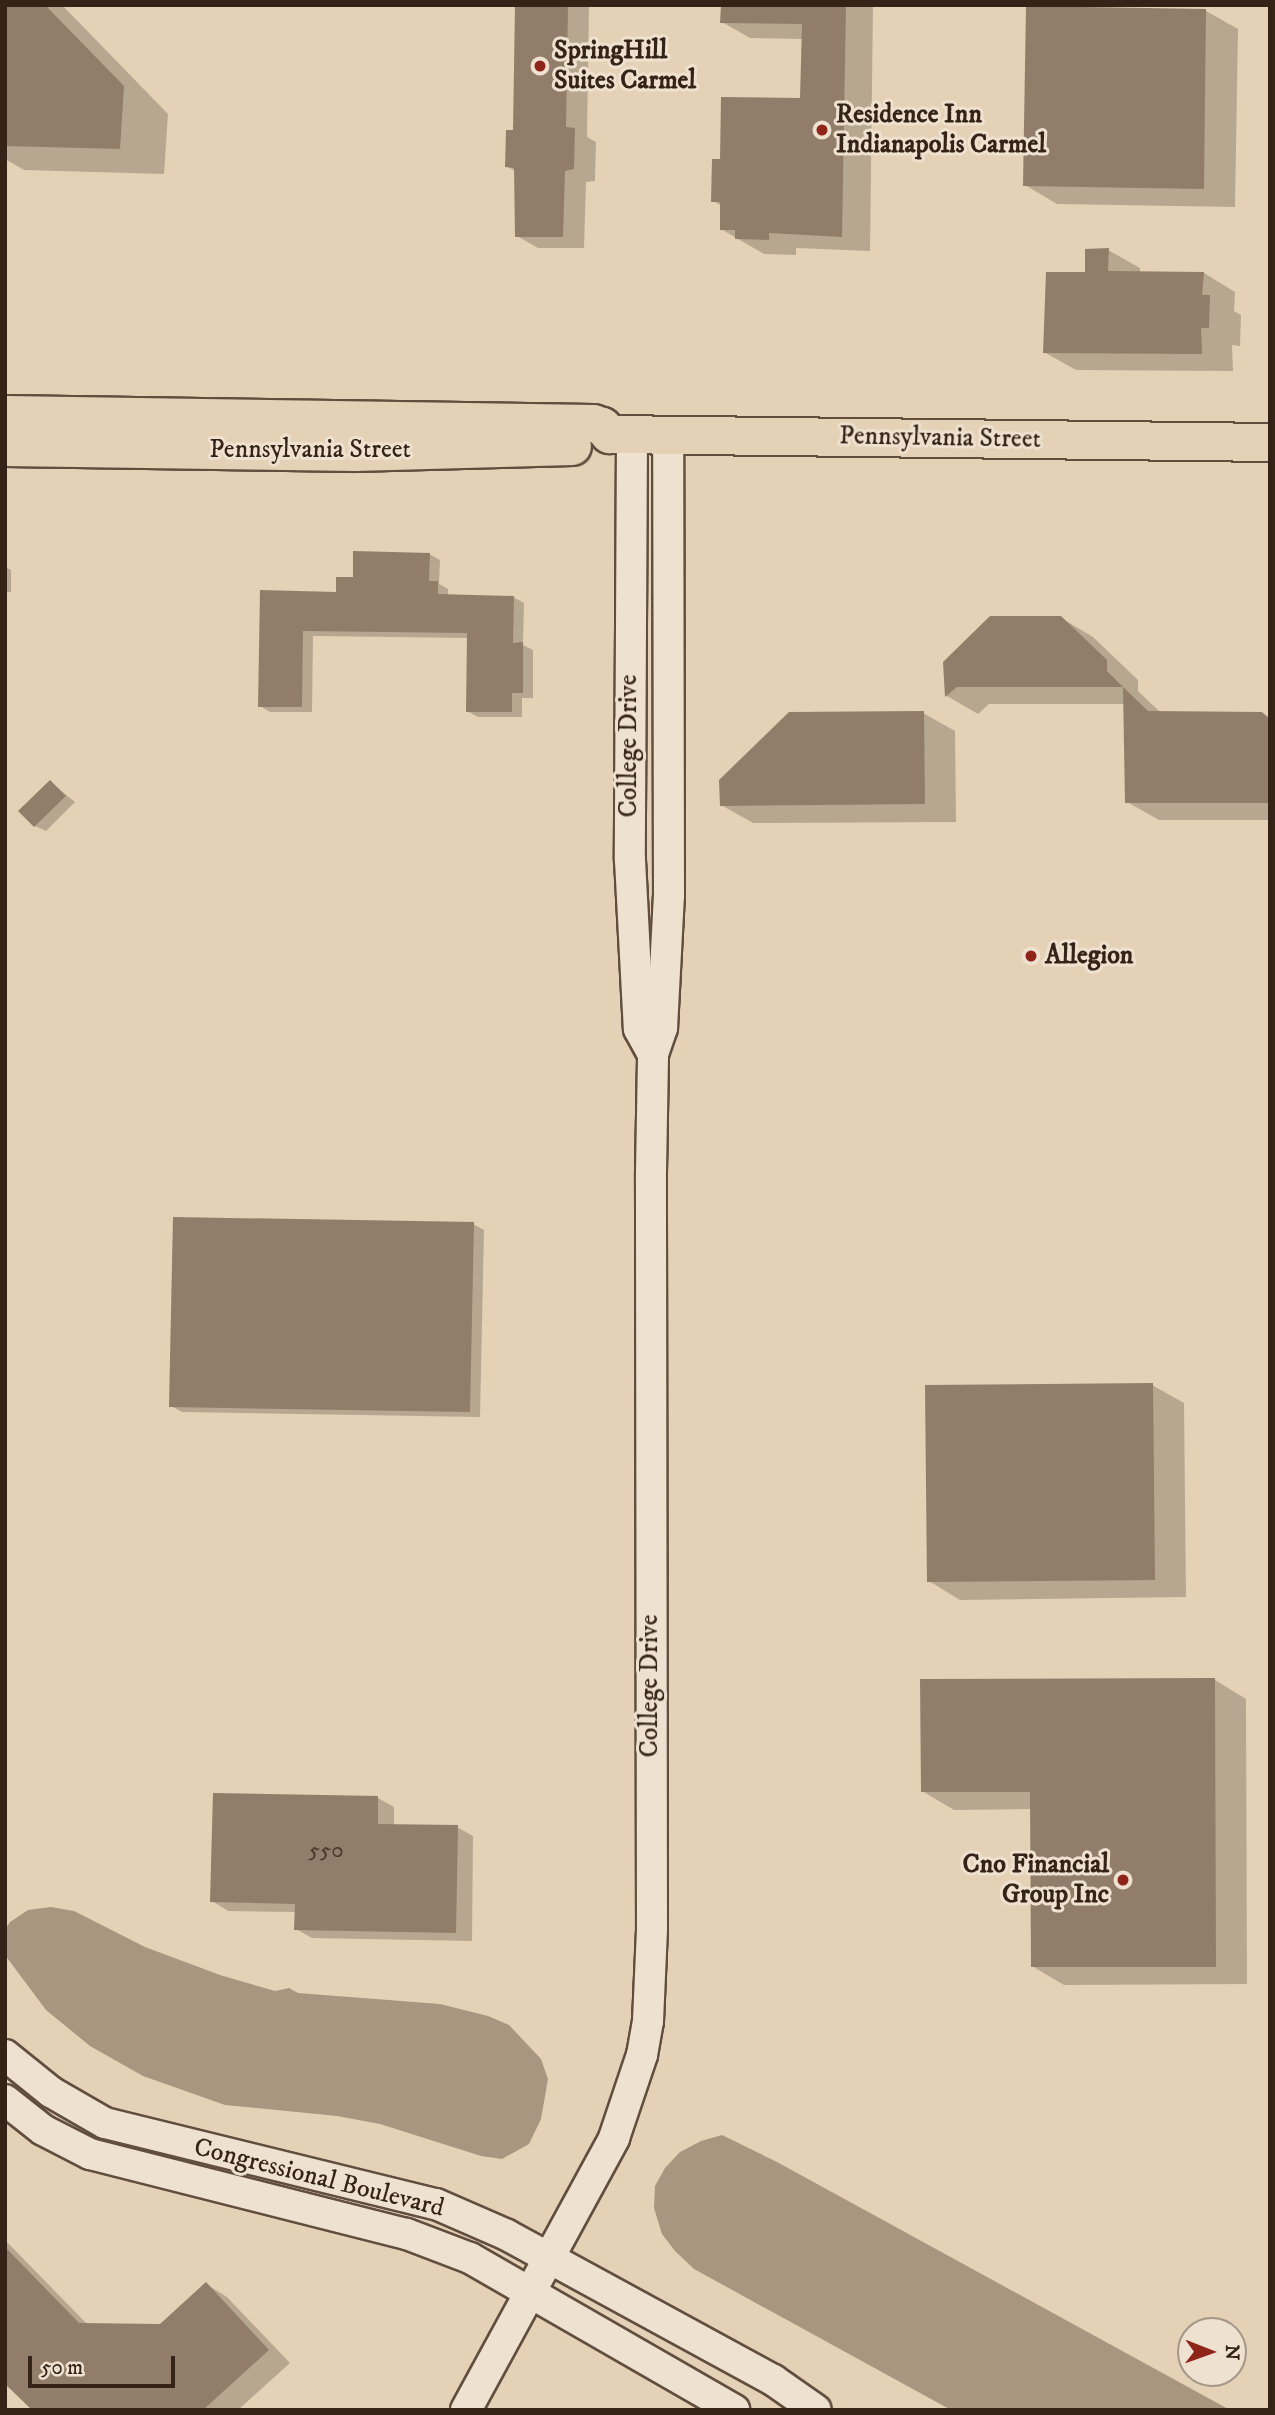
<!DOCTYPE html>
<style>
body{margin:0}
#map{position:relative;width:1275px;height:2415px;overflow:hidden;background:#e5d1b6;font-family:"IM FELL DW Pica",serif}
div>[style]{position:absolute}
.water>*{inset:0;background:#a99680}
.shadow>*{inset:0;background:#0003}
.building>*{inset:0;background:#917d6a}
.roads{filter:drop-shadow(2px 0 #614e3f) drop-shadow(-2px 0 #614e3f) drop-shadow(0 2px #614e3f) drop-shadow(0 -2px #614e3f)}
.minor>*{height:30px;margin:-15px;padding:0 15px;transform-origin:15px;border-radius:15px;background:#eee1d0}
.major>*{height:37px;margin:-18.5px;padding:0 18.5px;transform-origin:18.5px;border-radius:18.5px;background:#e5d1b6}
.dots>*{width:19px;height:19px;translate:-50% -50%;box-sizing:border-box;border:4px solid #eee1d0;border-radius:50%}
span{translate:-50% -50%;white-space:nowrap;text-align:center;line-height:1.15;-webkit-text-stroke:6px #eee1d0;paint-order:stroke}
.number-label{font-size:23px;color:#4c3a2c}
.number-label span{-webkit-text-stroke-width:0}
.poi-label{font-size:26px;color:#352317;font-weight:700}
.left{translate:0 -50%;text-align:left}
.right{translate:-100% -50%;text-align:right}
.street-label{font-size:26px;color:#352317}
.frame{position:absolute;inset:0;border:7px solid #352317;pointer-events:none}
.north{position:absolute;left:1177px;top:2317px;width:70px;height:70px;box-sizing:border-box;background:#eee1d0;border:2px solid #a49586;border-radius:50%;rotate:91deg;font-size:19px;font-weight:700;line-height:28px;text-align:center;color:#352317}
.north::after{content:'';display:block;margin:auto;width:24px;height:32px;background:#8f2418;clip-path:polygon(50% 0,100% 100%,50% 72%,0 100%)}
.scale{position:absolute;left:28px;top:2356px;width:147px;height:32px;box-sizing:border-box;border:4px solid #352317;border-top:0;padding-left:9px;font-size:21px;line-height:24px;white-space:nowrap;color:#352317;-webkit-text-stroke:5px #eee1d0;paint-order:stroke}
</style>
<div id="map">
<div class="water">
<div style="clip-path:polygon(51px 1907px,74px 1911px,145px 1947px,220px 1975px,275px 1991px,289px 1988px,298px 1993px,440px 2004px,488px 2016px,509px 2025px,541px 2059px,548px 2079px,541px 2119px,529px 2144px,502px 2159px,481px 2156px,380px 2124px,337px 2116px,225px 2105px,143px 2076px,90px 2046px,46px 2010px,5px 1955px,5px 1930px,10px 1922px,28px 1910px)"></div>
<div style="clip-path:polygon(722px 2135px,777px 2162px,1230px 2410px,951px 2410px,694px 2269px,675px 2251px,662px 2234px,654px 2208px,655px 2186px,665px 2168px,680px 2152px,701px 2141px)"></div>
</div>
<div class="shadow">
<div style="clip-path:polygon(5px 5px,62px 5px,168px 114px,164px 174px,24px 170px,5px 159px)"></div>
<div style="clip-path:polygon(517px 5px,589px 5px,587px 137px,596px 142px,595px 181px,586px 182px,584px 248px,538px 248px,517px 236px,516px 172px,507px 166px,514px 131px)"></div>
<div style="clip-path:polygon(722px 5px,873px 5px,870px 251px,796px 248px,796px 255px,764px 254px,721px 229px,722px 206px,713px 201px,722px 161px,802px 100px,803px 39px,750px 38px,722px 22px)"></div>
<div style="clip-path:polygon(1206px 11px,1238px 29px,1235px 207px,1057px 204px,1025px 185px)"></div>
<div style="clip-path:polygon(1108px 250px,1140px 268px,1140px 273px,1204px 273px,1235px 292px,1234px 311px,1241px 315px,1240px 346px,1232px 345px,1233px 371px,1076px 370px,1044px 352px,1087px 274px)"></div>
<div style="clip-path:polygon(429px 554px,440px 560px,439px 584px,448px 589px,448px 596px,513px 597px,524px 603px,523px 645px,533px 650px,533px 698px,522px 698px,522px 717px,478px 717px,467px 711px,469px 638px,313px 636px,312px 712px,270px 712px,260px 706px,262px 592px,338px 593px,354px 579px)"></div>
<div style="clip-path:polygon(5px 567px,11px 570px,11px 592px,5px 592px)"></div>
<div style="clip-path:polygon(1061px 618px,1093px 637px,1138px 680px,1138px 691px,1161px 713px,1262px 714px,1270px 718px,1270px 820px,1159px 820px,1127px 802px,1125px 704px,989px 704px,978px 714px,947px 696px,945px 662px)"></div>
<div style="clip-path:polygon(923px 713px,955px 731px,956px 822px,753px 823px,721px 805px)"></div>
<div style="clip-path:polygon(50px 782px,75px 802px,46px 831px,35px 826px)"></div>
<div style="clip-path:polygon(473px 1224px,484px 1230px,480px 1417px,182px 1412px,171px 1406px)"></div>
<div style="clip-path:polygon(1152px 1385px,1184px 1403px,1186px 1597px,960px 1600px,929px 1581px)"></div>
<div style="clip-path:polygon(1215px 1680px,1246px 1699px,1247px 1984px,1064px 1985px,1032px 1966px,1032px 1809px,954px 1810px,922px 1791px)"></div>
<div style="clip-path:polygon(378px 1798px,394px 1807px,394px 1826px,457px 1827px,473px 1836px,472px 1941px,312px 1938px,296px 1929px,296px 1912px,228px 1911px,212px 1901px)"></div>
<div style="clip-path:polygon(5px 2240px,88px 2325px,161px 2325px,206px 2284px,227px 2297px,290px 2363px,238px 2410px,35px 2410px,5px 2381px)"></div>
</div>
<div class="building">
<div style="clip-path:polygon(5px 5px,45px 5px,124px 86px,120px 149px,5px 146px)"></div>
<div style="clip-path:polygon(515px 5px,568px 5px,566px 127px,575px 128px,574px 169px,565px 171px,563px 237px,515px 237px,514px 168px,505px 167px,506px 130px,513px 130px)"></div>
<div style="clip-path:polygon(721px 5px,846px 5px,842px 237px,769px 233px,769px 240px,735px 239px,735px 230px,720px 230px,720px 202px,711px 202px,712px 159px,720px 159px,721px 97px,800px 98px,802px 24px,720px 23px)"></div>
<div style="clip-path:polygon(1026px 6px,1206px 9px,1204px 189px,1023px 186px)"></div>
<div style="clip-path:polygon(1109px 248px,1108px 271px,1204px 272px,1202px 295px,1210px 295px,1209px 328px,1201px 328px,1202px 354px,1043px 353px,1046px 272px,1085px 272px,1085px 249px)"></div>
<div style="clip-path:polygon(353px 551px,430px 553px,429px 581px,438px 581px,438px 594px,514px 596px,513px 643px,523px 642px,523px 693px,512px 693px,512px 712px,466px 712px,467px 633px,303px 631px,302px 707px,258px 707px,260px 590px,336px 592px,336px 577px,353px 577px)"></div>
<div style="clip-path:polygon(990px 616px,1061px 616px,1107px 660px,1107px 671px,1123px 687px,957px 687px,945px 697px,943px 662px)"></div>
<div style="clip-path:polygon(1123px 687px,1148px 711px,1262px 712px,1270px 719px,1270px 803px,1125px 803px)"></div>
<div style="clip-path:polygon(924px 711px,925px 804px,720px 806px,719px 780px,789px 712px)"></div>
<div style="clip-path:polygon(50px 780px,66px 796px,34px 827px,18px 811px)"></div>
<div style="clip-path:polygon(173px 1217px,474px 1222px,470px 1412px,169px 1407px)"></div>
<div style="clip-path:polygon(1153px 1383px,1155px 1580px,927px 1582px,925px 1385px)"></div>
<div style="clip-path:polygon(1215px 1678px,1216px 1967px,1031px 1967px,1030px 1792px,921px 1792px,920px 1679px)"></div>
<div style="clip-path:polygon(213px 1793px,378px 1796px,378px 1824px,458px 1825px,456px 1933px,294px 1930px,295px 1904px,210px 1902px)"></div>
<div style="clip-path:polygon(5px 2247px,79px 2323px,160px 2324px,206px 2282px,269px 2350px,203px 2410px,31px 2409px,5px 2384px)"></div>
</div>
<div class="roads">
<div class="minor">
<div style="left:632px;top:435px;width:425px;rotate:90.3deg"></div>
<div style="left:630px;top:860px;width:169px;rotate:87deg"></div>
<div style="left:639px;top:1029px;width:29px;rotate:61deg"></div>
<div style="left:5px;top:2055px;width:59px;rotate:38.8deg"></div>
<div style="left:51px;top:2092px;width:62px;rotate:29.9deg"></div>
<div style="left:105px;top:2123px;width:341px;rotate:13.8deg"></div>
<div style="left:436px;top:2204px;width:77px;rotate:23.6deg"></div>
<div style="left:507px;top:2235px;width:303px;rotate:28.6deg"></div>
<div style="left:773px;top:2380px;width:52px;rotate:34.9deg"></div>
<div style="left:5px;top:2100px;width:48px;rotate:38.3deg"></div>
<div style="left:43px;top:2130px;width:53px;rotate:27.1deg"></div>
<div style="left:90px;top:2154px;width:327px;rotate:14.2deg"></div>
<div style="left:407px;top:2234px;width:67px;rotate:20.9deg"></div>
<div style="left:470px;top:2258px;width:305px;rotate:29.9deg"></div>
<div style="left:466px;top:2410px;width:310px;rotate:-61.4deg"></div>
<div style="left:614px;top:2138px;width:88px;rotate:-71.4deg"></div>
<div style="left:642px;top:2055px;width:35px;rotate:-80deg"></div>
<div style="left:648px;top:2021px;width:93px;rotate:-87.5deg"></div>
<div style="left:652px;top:1928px;width:756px;rotate:-90.08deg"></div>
<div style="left:651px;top:1172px;width:118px;rotate:-89deg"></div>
<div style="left:653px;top:1054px;width:28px;rotate:-71deg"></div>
<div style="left:662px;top:1028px;width:132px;rotate:-87deg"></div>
<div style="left:669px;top:896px;width:462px;rotate:-90.1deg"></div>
</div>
<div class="major">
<div style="left:5px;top:414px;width:588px;rotate:0.88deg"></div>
<div style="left:593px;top:423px;width:9px;rotate:18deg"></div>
<div style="left:602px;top:426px;width:11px;rotate:49deg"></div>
<div style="left:609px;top:434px;width:661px;rotate:0.69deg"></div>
<div style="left:5px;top:447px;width:350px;rotate:0.8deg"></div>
<div style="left:355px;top:452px;width:217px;rotate:-1.6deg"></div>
</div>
</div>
<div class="dots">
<div style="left:540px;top:66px;background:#8f2418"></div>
<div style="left:822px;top:130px;background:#8f2418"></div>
<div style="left:1031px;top:956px;background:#8f2418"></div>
<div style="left:1123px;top:1880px;background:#8f2418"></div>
</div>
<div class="number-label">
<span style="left:326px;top:1851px">550</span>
</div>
<div class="poi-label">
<span class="left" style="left:554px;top:66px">SpringHill<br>Suites Carmel</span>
<span class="left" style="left:836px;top:130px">Residence Inn<br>Indianapolis Carmel</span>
<span class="left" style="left:1045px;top:956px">Allegion</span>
<span class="right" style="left:1109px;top:1880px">Cno Financial<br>Group Inc</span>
</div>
<div class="street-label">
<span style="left:940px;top:438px;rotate:1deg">Pennsylvania Street</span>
<span style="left:310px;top:450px">Pennsylvania Street</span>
<span style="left:629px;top:746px;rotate:-90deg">College Drive</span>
<span style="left:650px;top:1686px;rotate:-90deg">College Drive</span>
<span style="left:319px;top:2178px;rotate:14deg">Congressional Boulevard</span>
</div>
<div class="frame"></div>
<div class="north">N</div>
<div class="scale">50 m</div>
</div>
